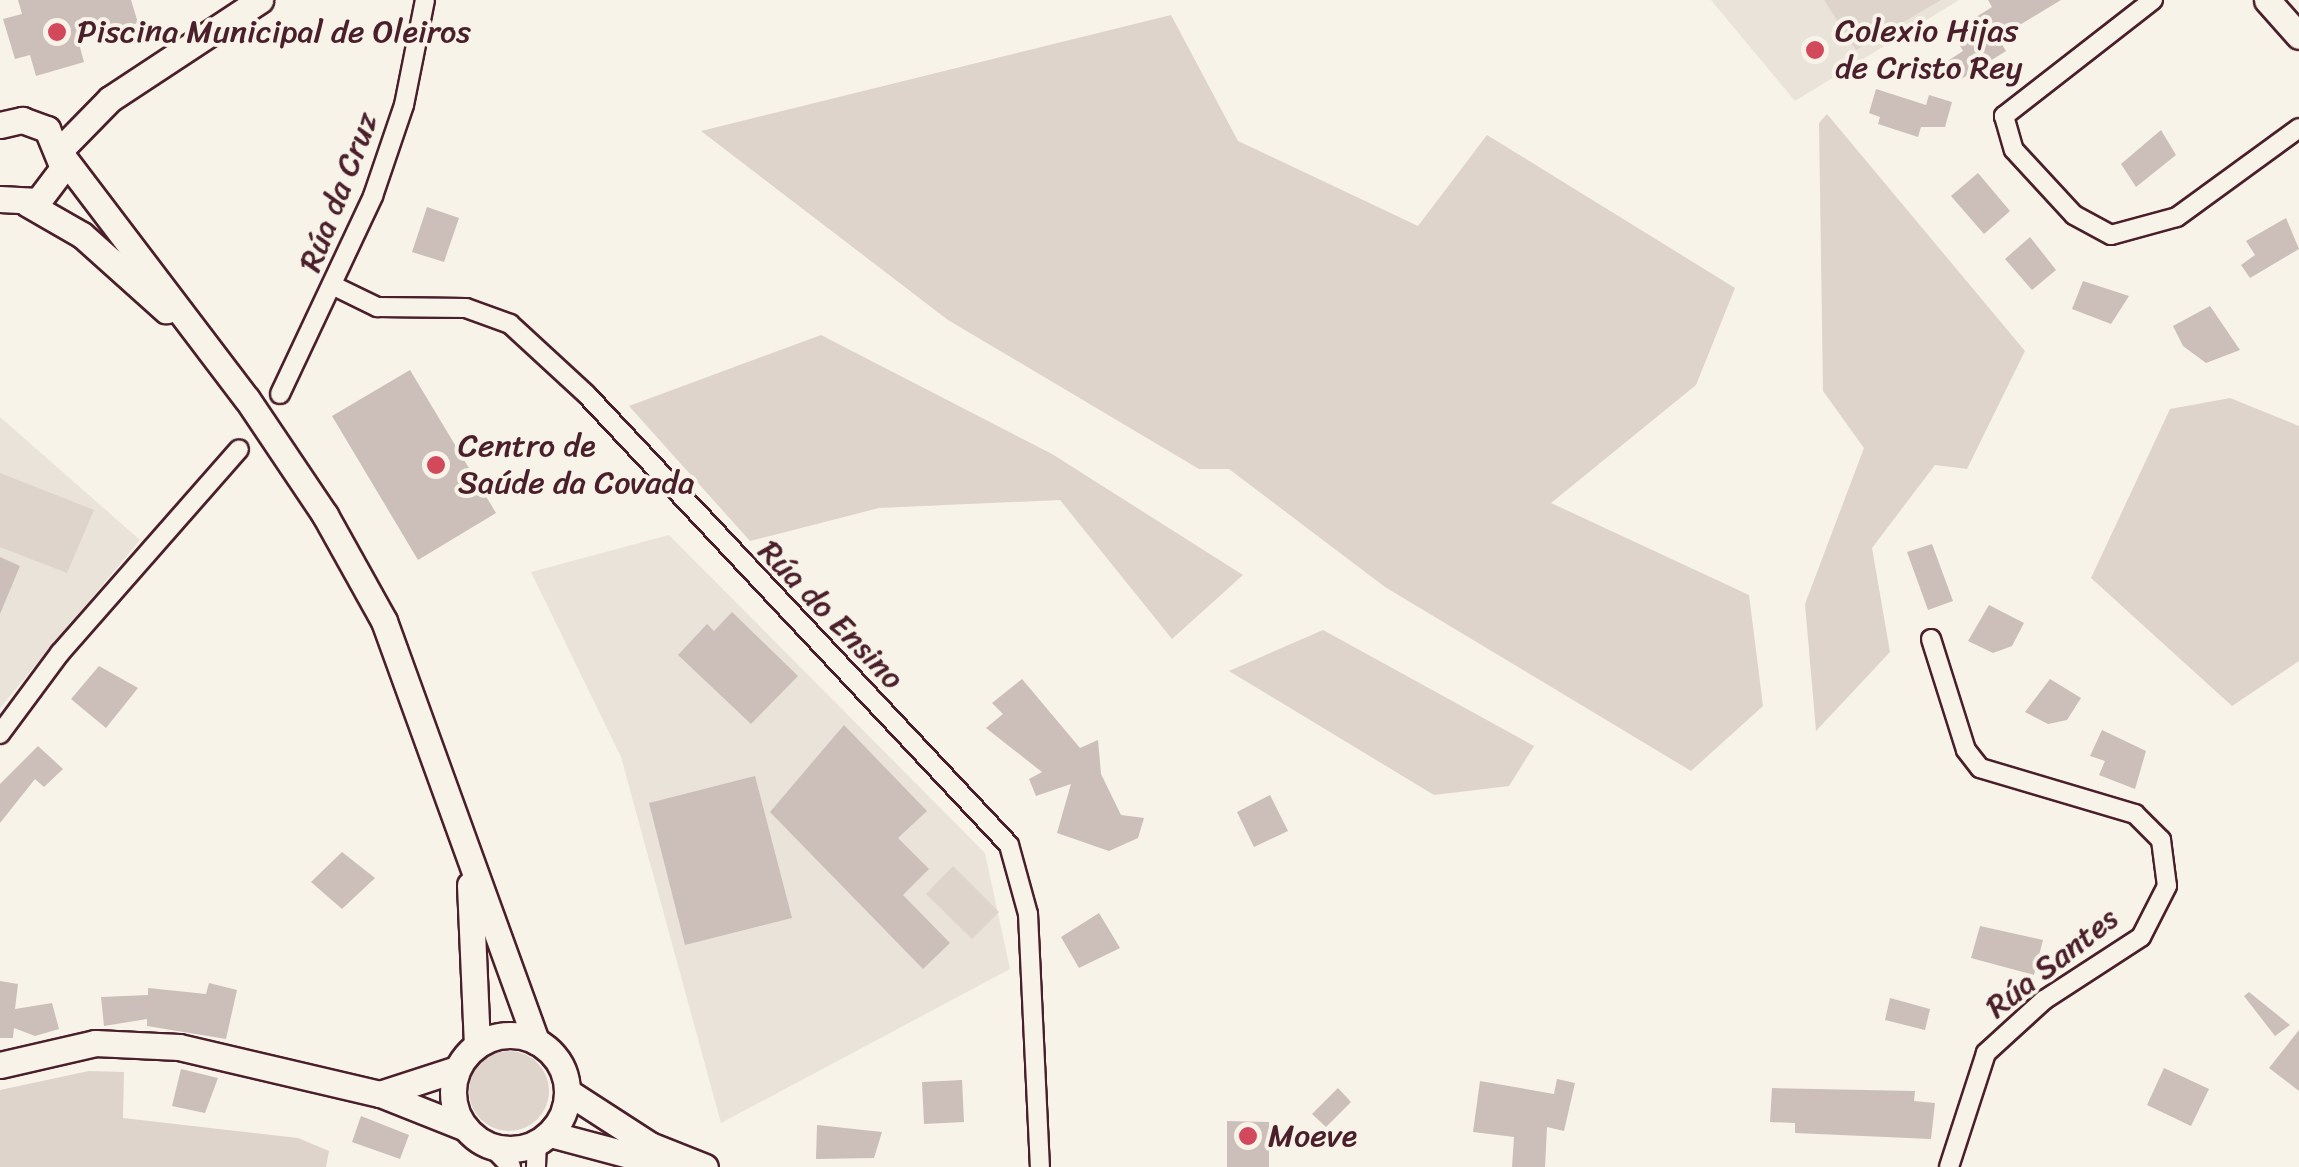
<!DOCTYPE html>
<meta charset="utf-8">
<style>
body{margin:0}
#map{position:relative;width:2299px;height:1167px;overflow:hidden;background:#f7f3e8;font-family:Sriracha,sans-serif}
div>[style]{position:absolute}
.built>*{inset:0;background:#eae3da}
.green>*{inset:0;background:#ded4cc}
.round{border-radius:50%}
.building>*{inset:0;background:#ccbfb9}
.roads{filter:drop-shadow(2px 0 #4a1f2b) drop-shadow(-2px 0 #4a1f2b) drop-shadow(0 2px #4a1f2b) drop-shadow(0 -2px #4a1f2b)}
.street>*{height:18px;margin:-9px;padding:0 9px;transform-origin:9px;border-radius:9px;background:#f7f3e8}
.secondary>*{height:25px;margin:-12.5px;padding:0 12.5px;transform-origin:12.5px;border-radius:12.5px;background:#f7f3e8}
.secondary>.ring{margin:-12.5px;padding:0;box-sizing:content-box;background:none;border:25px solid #f7f3e8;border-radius:50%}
.dots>*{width:28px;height:28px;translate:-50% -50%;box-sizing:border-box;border:5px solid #f7f3e8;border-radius:50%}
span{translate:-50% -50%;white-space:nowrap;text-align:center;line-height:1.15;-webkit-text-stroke:8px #f7f3e8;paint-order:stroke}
.poi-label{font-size:32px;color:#4a1f2b}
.left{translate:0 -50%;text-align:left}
.street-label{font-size:32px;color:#4a1f2b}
</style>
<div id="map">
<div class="built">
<div style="clip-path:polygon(1711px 0,1959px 0,1795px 101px)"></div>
<div style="clip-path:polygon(0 417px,140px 540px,0 708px)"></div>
<div style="clip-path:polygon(669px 535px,985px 853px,1010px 969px,721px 1123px,621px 757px,531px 572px)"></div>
</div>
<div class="green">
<div style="clip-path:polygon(1824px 0,1941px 0,1856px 50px)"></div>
<div style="clip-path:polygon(1171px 15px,1238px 141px,1418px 226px,1487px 135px,1735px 288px,1696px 385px,1551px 503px,1749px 595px,1763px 706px,1691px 771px,1385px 587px,1229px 469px,1199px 469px,948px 320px,701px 131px)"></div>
<div style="clip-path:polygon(1827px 114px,2025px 351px,1967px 469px,1935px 465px,1872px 548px,1890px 652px,1816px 731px,1805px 604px,1864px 448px,1823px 391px,1819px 123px)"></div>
<div style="clip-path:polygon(821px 335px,1052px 454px,1243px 575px,1172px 639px,1060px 500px,879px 508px,750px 541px,629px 406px)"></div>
<div style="clip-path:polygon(2230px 398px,2299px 426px,2299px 661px,2232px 706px,2091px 578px,2170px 409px)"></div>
<div style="clip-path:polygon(0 473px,94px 510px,67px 573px,0 547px)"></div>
<div style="clip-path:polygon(1323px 630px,1534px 746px,1509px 786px,1434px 795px,1229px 671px)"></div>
<div style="clip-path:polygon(953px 866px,999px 912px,972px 939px,926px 894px)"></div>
<div class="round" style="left:469px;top:1051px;width:80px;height:80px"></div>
<div style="clip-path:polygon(89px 1071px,124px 1072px,123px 1118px,298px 1138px,329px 1151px,326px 1167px,0 1167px,0 1090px)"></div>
</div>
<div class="building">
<div style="clip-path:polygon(18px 0,131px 0,138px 23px,78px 40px,84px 62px,36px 76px,30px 55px,15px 59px,3px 19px,22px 14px)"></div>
<div style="clip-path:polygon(1988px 0,2061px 0,1998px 38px,2006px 51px,1958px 81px,1946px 62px,1963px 51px,1952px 32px,1992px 7px)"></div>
<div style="clip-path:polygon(1876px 89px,1926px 105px,1929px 95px,1952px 102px,1945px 127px,1921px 127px,1918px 137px,1878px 124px,1880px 117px,1869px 113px)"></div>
<div style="clip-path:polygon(2161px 130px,2176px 155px,2136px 187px,2121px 164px)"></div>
<div style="clip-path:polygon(1978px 173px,2010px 211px,1984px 234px,1951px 196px)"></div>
<div style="clip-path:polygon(427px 207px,459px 218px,444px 262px,412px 252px)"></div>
<div style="clip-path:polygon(2286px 218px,2299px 249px,2250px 278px,2241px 265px,2255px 255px,2246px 241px)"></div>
<div style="clip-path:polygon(2030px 237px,2056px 270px,2032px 290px,2005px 259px)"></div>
<div style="clip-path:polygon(2083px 281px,2129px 296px,2111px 324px,2072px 309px)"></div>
<div style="clip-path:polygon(2210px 306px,2240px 350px,2206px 363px,2183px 346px,2173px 326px)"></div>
<div style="clip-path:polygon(410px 370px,496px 513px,418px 560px,332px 416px)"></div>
<div style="clip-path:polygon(1932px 544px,1953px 601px,1928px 610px,1907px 552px)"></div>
<div style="clip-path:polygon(0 557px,20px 566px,0 614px)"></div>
<div style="clip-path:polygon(1989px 605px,2024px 623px,2012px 646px,1993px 653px,1968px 641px)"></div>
<div style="clip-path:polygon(732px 612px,798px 676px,751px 724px,678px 655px,707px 624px,714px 631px)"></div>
<div style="clip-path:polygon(99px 666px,138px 688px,106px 728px,71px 699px)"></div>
<div style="clip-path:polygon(1022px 679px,1080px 748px,1098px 740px,1101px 774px,1121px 815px,1144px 818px,1138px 838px,1109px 851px,1057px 833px,1071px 784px,1036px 796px,1029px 779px,1042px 772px,986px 728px,1003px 714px,992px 703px)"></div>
<div style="clip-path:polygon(2050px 679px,2081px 698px,2067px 720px,2048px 724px,2025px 712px)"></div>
<div style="clip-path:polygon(844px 725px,927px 811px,898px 838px,929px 869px,903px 895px,950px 943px,923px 969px,770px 812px)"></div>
<div style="clip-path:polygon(2102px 730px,2146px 751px,2135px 789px,2099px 775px,2105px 761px,2090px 756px)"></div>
<div style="clip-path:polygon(38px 746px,63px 769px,44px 787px,35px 779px,0 823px,0 784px)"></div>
<div style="clip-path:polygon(755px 776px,792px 918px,685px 945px,649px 803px)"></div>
<div style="clip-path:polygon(1270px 795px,1288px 831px,1254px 847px,1237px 812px)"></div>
<div style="clip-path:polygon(342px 852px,375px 878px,342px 909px,311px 882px)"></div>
<div style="clip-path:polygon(1099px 913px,1120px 948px,1079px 968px,1061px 937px)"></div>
<div style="clip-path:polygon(1980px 926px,2043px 940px,2034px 975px,1971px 958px)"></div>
<div style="clip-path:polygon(0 981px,18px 984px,15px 1009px,52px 1003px,59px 1029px,35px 1036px,14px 1028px,13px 1038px,0 1038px)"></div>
<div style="clip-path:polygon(209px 983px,237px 990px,226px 1039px,147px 1026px,147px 1019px,104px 1026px,101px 997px,148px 995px,148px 988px,206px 994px)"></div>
<div style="clip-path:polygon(2249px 992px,2290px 1025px,2275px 1036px,2244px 996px)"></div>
<div style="clip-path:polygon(1890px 998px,1930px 1009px,1925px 1030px,1885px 1020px)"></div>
<div style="clip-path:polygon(2299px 1030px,2299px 1091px,2269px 1068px)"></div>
<div style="clip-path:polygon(2164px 1068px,2209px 1089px,2191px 1126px,2147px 1105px)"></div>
<div style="clip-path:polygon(181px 1069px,218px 1078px,205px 1113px,172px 1106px)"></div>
<div style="clip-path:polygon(1557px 1079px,1575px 1083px,1564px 1131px,1547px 1127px,1545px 1167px,1512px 1167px,1514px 1137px,1473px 1132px,1480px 1081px,1554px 1094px)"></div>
<div style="clip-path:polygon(962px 1080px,964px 1122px,924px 1124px,922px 1082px)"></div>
<div style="clip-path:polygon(1338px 1088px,1351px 1102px,1326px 1127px,1312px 1114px)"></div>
<div style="clip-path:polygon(1772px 1088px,1915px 1091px,1914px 1101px,1935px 1103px,1931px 1139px,1795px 1133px,1795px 1123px,1770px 1122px)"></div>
<div style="clip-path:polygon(361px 1116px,409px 1135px,400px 1159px,352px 1142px)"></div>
<div style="clip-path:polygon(1227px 1121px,1269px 1122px,1269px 1167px,1227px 1167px)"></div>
<div style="clip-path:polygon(817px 1125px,882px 1132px,874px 1158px,816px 1159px)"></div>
</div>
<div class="roads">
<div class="street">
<div style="left:2153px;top:0;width:189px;rotate:142.1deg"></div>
<div style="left:2004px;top:116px;width:35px;rotate:74deg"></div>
<div style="left:2014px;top:150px;width:88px;rotate:47.3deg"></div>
<div style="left:2074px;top:215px;width:42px;rotate:28.4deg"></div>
<div style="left:2111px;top:235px;width:68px;rotate:-15.3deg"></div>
<div style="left:2177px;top:217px;width:151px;rotate:-36.1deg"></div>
<div style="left:336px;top:287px;width:46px;rotate:26deg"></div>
<div style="left:377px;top:307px;width:89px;rotate:0.6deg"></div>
<div style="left:466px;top:308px;width:47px;rotate:20deg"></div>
<div style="left:510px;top:324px;width:103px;rotate:42.6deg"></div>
<div style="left:586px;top:394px;width:618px;rotate:46.83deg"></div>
<div style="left:1009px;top:845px;width:72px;rotate:74.6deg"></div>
<div style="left:1028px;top:914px;width:253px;rotate:87.3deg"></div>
<div style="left:280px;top:394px;width:219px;rotate:-64.8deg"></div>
<div style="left:373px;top:196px;width:96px;rotate:-71.2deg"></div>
<div style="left:404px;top:105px;width:107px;rotate:-78.7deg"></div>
<div style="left:1931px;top:639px;width:116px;rotate:72.5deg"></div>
<div style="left:1966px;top:750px;width:23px;rotate:52deg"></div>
<div style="left:1980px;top:768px;width:162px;rotate:16.5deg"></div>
<div style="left:2135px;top:814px;width:37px;rotate:45deg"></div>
<div style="left:2161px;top:840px;width:46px;rotate:82.6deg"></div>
<div style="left:2167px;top:886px;width:57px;rotate:117deg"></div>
<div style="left:2141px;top:937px;width:116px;rotate:147deg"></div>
<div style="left:2044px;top:1000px;width:79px;rotate:137.6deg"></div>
<div style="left:1986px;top:1053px;width:120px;rotate:108deg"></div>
<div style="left:0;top:734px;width:101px;rotate:-53.5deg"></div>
<div style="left:60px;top:653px;width:271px;rotate:-48.7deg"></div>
<div style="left:491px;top:1146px;width:29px;rotate:46deg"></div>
<div style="left:536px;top:1167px;width:24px;rotate:-88deg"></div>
</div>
<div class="secondary">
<div style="left:2267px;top:0;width:48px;rotate:48.4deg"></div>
<div style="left:0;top:125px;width:23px;rotate:-13deg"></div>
<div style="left:22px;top:120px;width:27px;rotate:20deg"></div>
<div style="left:47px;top:129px;width:42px;rotate:67.7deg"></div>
<div style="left:63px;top:168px;width:41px;rotate:127.1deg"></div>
<div style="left:38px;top:201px;width:38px;rotate:-177deg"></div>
<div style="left:61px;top:149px;width:70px;rotate:-45.6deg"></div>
<div style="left:110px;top:99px;width:180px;rotate:-33.4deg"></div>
<div style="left:63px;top:157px;width:304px;rotate:52.8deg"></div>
<div style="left:247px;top:399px;width:140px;rotate:56.1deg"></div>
<div style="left:325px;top:515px;width:121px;rotate:60.9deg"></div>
<div style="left:384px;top:621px;width:447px;rotate:70.1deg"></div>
<div style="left:28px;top:204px;width:62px;rotate:29.9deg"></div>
<div style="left:82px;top:235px;width:113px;rotate:41.8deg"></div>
<div style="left:470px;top:885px;width:160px;rotate:87.5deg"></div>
<div class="ring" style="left:453px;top:1035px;width:89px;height:89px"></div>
<div style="left:0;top:1065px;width:98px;rotate:-13deg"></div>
<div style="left:95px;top:1043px;width:84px;rotate:2.7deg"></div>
<div style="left:179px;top:1047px;width:206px;rotate:13.2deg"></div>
<div style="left:380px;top:1094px;width:92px;rotate:21.6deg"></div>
<div style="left:568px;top:1092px;width:98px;rotate:32.9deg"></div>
<div style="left:650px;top:1145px;width:59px;rotate:21.8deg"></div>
<div style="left:380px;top:1094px;width:81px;rotate:-18deg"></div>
<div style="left:550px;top:1134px;width:124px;rotate:14.9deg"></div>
</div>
</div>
<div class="dots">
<div style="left:57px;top:32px;background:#d1495b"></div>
<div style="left:1815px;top:50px;background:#d1495b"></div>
<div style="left:436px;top:465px;background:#d1495b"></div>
<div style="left:1248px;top:1136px;background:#d1495b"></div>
</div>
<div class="poi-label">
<span class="left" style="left:77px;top:32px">Piscina Municipal de Oleiros</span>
<span class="left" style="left:1835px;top:50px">Colexio Hijas<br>de Cristo Rey</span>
<span class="left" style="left:458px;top:465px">Centro de<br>Saúde da Covada</span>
<span class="left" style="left:1268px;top:1136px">Moeve</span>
</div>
<div class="street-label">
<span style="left:339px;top:192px;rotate:-69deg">Rúa da Cruz</span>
<span style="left:831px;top:615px;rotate:46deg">Rúa do Ensino</span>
<span style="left:2052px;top:963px;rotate:-38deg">Rúa Santes</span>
</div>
</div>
